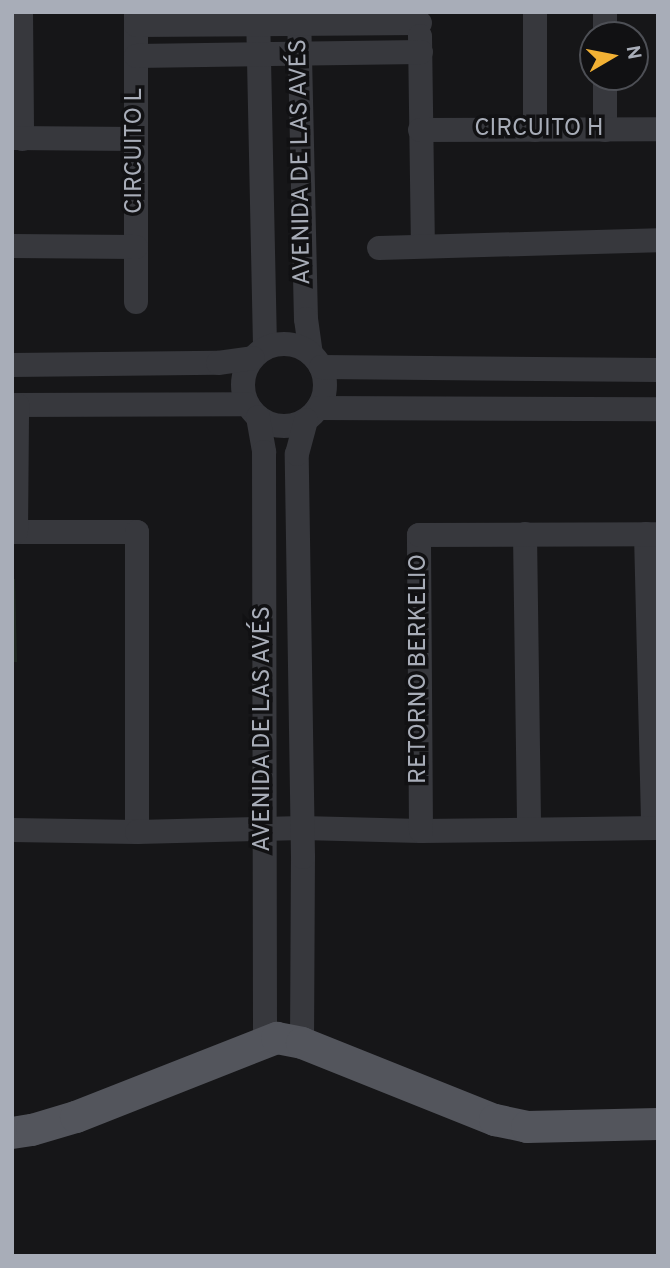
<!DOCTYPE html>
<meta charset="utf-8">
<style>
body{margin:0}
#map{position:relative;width:670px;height:1268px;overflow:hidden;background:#161618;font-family:Overpass,sans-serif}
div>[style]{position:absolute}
.green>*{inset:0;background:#1e261f}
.minor>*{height:24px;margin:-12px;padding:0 12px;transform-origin:12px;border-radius:12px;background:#37383d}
.minor>.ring{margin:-12px;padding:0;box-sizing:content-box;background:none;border:24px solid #37383d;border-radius:50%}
.major>*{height:32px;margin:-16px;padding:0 16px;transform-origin:16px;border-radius:16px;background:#53555c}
span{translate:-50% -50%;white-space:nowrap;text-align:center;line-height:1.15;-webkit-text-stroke:7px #111113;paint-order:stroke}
.street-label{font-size:24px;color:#a8adb8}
.frame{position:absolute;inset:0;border:14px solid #a8adb8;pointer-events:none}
.north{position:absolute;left:579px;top:21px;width:70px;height:70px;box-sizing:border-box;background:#111113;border:2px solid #4d4f55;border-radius:50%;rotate:80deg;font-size:19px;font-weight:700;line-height:28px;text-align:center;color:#a8adb8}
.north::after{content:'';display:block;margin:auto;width:24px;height:32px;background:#f2b134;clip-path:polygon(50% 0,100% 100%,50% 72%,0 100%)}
</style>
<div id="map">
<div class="green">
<div style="clip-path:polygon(12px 579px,15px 579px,17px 662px,12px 662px)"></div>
</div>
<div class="minor">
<div style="left:21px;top:12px;width:127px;rotate:89.5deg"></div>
<div style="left:136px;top:12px;width:290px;rotate:90deg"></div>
<div style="left:258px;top:12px;width:336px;rotate:88.8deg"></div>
<div style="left:299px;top:12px;width:307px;rotate:88.7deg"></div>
<div style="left:306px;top:319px;width:35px;rotate:82deg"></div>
<div style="left:605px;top:12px;width:23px;rotate:90deg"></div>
<div style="left:136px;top:25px;width:284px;rotate:-0.4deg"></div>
<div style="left:420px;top:36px;width:209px;rotate:89.2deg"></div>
<div style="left:136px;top:56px;width:285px;rotate:-0.8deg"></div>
<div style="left:605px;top:77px;width:53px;rotate:90deg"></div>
<div style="left:420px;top:130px;width:238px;rotate:-0.2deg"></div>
<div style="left:535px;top:130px;width:118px;rotate:-90deg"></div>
<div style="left:12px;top:138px;width:123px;rotate:0.5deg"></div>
<div style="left:12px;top:246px;width:124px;rotate:0.5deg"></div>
<div style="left:379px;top:248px;width:279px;rotate:-1.6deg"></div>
<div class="ring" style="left:243px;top:344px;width:58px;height:58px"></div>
<div style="left:12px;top:365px;width:206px;rotate:-0.6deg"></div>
<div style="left:218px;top:363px;width:35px;rotate:-8deg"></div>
<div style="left:321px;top:367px;width:337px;rotate:0.5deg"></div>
<div style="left:12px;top:405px;width:235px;rotate:-0.2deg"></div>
<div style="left:318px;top:408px;width:340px;rotate:0.2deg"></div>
<div style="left:258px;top:417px;width:36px;rotate:80deg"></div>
<div style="left:264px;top:452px;width:589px;rotate:89.9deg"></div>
<div style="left:12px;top:532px;width:125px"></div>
<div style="left:137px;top:532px;width:300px;rotate:90deg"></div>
<div style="left:16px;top:532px;width:127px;rotate:-89.5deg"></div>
<div style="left:525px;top:534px;width:293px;rotate:89.2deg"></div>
<div style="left:646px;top:534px;width:294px;rotate:88.6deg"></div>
<div style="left:12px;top:830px;width:125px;rotate:0.9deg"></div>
<div style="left:137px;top:832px;width:165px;rotate:-1.4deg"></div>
<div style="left:302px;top:828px;width:119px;rotate:1.4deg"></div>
<div style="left:421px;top:831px;width:237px;rotate:-0.7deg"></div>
<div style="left:421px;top:831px;width:296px;rotate:-90.4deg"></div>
<div style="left:419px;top:535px;width:239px;rotate:-0.2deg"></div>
<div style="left:302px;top:1043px;width:186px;rotate:-89.7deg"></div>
<div style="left:303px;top:857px;width:403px;rotate:-90.9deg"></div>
<div style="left:297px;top:454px;width:35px;rotate:-75deg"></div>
</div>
<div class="major">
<div style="left:12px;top:1133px;width:20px;rotate:-9deg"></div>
<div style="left:32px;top:1130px;width:46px;rotate:-16.5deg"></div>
<div style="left:76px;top:1117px;width:216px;rotate:-21.5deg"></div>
<div style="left:277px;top:1038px;width:25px;rotate:11deg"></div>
<div style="left:302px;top:1043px;width:208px;rotate:21.8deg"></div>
<div style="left:495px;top:1120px;width:33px;rotate:12deg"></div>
<div style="left:527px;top:1127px;width:131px;rotate:-1.3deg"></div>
</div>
<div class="street-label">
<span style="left:539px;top:130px">CIRCUITO H</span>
<span style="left:136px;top:151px;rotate:-90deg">CIRCUITO L</span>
<span style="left:302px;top:162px;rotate:-91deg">AVENIDA DE LAS AVÉS</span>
<span style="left:420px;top:669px;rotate:-90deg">RETORNO BERKELIO</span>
<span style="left:264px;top:729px;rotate:-90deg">AVENIDA DE LAS AVÉS</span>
</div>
<div class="frame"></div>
<div class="north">N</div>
</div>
